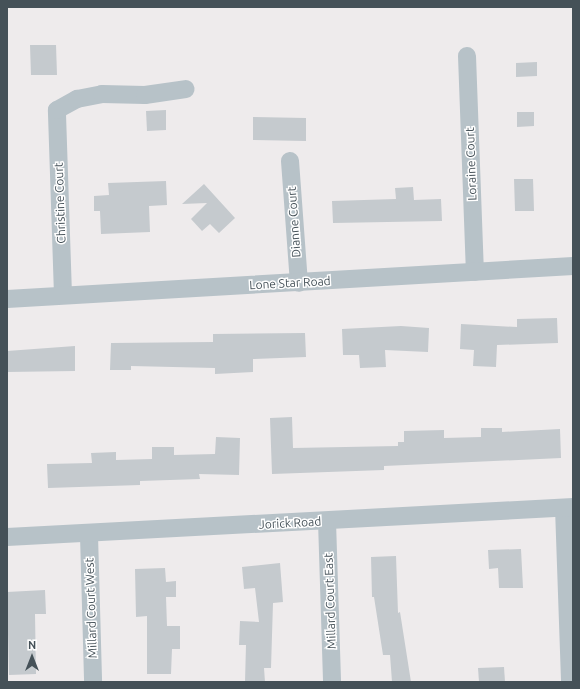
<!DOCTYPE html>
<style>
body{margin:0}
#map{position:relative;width:580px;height:689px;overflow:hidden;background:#eeebec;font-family:Ubuntu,sans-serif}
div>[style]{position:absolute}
.building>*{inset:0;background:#c5cace}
.minor>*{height:18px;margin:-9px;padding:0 9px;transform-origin:9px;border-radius:9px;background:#b7c2c8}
span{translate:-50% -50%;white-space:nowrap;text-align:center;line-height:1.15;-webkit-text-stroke:3px #fff;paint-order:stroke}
.street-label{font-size:12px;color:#455158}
.frame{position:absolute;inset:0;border:8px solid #455158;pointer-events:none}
.north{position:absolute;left:12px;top:637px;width:40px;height:40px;-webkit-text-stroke:3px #fff;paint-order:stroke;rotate:0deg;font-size:11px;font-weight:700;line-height:16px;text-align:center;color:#455158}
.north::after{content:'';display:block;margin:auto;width:14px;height:18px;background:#455158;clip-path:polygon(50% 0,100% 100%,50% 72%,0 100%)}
</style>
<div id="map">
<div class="building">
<div style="clip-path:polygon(30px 45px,56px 45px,57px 75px,31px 75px)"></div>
<div style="clip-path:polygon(537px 62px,537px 76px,516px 77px,516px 63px)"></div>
<div style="clip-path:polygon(166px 110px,166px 130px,147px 131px,146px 111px)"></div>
<div style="clip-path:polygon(517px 112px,534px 112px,534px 126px,517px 127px)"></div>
<div style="clip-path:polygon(253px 117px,306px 118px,306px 141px,253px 140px)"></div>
<div style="clip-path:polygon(514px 179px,533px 179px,534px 211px,515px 211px)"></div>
<div style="clip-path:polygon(166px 181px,167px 205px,149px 206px,150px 232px,101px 234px,100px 211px,94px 211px,94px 196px,109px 195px,108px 183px)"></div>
<div style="clip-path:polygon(204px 184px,235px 218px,219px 233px,210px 224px,202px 231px,191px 219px,207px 203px,182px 204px)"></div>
<div style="clip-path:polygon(413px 187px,414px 200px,441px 199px,442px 221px,333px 223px,332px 201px,396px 199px,395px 188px)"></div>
<div style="clip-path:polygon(557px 318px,558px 343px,497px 345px,496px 367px,473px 366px,474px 350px,460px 349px,461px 324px,517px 327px,517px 319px)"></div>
<div style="clip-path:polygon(401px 326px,429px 328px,428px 352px,385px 350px,386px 367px,360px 368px,359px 355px,343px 355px,342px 329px)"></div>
<div style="clip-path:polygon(305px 333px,306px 357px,253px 359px,253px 372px,215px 374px,215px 368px,131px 366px,131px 370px,110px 370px,111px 343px,213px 342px,213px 334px)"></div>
<div style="clip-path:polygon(75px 346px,75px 371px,7px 372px,7px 351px)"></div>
<div style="clip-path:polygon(292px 417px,293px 448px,398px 446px,398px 442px,404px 442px,404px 431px,444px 430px,444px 438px,481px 437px,481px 428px,502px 428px,502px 432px,560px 429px,561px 458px,384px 466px,384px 470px,272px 474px,270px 418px)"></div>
<div style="clip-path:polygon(216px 437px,240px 438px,239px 475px,199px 474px,200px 479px,140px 481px,140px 485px,48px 488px,47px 464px,92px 463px,91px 453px,116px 452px,116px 460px,152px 459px,152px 447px,174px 447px,174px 455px,215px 454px)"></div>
<div style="clip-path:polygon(521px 549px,523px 588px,499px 588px,498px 568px,489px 569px,488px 550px)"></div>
<div style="clip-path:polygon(396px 556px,398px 613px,400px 612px,411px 682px,392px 682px,390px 655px,383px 655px,374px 597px,372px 597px,371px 557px)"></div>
<div style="clip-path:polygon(280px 563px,283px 602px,273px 603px,271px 668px,264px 668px,265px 682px,245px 682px,246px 645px,239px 645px,240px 621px,259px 622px,255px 588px,244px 589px,242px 567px)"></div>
<div style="clip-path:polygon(165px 568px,166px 582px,176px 581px,176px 597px,166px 597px,167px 626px,180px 626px,180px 649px,172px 649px,171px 674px,147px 674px,147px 616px,136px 617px,135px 569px)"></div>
<div style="clip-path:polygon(45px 590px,46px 614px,35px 614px,36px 674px,9px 675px,7px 592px)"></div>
<div style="clip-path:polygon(504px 667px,505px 682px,479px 682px,478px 668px)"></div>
</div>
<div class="minor">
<div style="left:467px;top:56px;width:216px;rotate:87.9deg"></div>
<div style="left:290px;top:161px;width:122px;rotate:85.8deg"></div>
<div style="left:63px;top:295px;width:185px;rotate:-91.9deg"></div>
<div style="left:57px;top:110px;width:23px;rotate:-29deg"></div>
<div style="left:77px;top:99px;width:25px;rotate:-11deg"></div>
<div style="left:102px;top:94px;width:43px;rotate:1.3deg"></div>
<div style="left:145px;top:95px;width:41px;rotate:-8.3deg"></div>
<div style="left:7px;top:299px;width:567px;rotate:-3.34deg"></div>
<div style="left:564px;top:508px;width:174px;rotate:88deg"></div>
<div style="left:327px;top:521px;width:161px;rotate:88.2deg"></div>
<div style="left:89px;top:535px;width:147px;rotate:88.4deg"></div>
<div style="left:7px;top:537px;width:567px;rotate:-3.03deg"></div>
</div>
<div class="street-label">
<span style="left:471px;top:164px;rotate:-92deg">Loraine Court</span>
<span style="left:60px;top:203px;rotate:-92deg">Christine Court</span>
<span style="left:294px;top:222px;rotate:-94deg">Dianne Court</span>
<span style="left:290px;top:283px;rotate:-3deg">Lone Star Road</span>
<span style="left:290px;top:523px;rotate:-3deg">Jorick Road</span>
<span style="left:330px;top:601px;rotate:-92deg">Millard Court East</span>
<span style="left:91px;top:608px;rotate:-92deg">Millard Court West</span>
</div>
<div class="frame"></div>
<div class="north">N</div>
</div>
